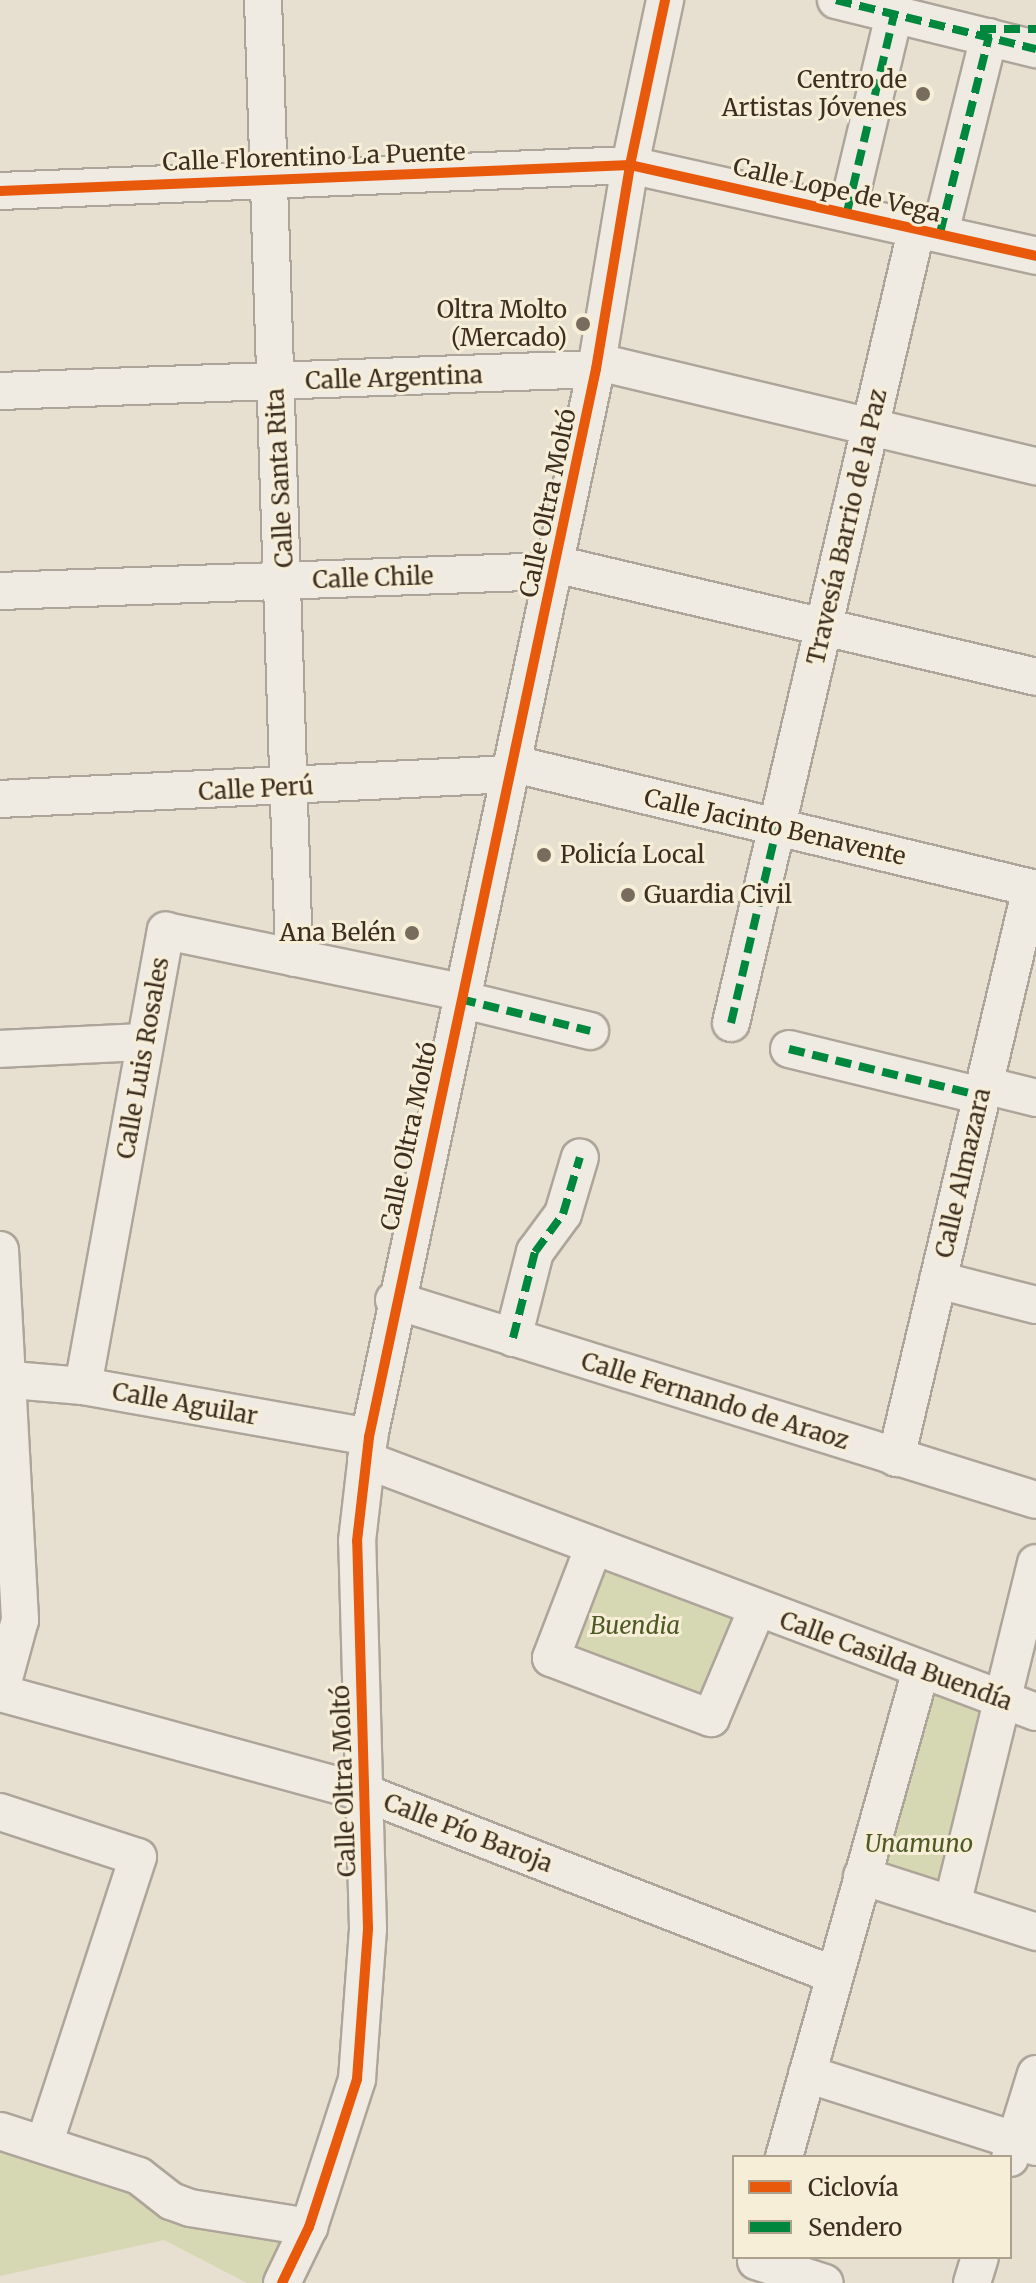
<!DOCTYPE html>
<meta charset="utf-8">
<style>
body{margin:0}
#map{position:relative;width:1036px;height:2283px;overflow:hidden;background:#e7e0d1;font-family:Merriweather,serif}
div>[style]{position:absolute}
.green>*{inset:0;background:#d6d7b3}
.roads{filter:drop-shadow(2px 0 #ada599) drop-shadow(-2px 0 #ada599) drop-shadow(0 2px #ada599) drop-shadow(0 -2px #ada599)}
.minor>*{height:36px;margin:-18px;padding:0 18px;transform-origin:18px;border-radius:18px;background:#efebe3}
.quiet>*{height:8px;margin-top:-4px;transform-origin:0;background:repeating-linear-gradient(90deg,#00873e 0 16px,transparent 0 24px)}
.cycleway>*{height:10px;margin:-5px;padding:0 5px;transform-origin:5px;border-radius:5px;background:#e8590c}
.dots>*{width:22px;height:22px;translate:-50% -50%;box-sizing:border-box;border:4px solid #f7eed8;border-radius:50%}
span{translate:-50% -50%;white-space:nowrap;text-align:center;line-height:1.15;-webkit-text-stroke:6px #f7eed8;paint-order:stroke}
.poi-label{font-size:24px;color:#3d2e20}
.right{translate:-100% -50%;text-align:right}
.left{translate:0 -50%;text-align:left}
.street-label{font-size:24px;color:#3d2e20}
.park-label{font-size:24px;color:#4d5a26;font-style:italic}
.legend{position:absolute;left:732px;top:2155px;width:280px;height:104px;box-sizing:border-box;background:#f7eed8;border:2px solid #ada18e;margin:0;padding:10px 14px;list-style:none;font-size:24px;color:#3d2e20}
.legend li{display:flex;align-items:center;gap:16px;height:40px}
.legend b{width:40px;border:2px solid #ada18e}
</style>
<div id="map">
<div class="green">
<div style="clip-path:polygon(594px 1546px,757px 1609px,711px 1718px,551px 1658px)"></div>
<div style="clip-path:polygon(921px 1670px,1002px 1700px,952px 1905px,862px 1876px)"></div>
<div style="clip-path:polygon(0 2131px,309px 2227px,282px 2283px,247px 2283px,164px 2240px,0 2276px)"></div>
</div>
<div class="roads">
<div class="minor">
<div style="left:263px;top:0;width:958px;rotate:88.14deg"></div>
<div style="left:836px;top:0;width:206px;rotate:13.8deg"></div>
<div style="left:0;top:191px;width:631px;rotate:-2.36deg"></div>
<div style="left:630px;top:165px;width:416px;rotate:12.6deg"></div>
<div style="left:847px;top:212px;width:204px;rotate:-76.6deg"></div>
<div style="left:940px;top:233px;width:202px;rotate:-76deg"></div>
<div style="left:598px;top:362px;width:450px;rotate:13.4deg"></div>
<div style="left:0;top:391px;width:596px;rotate:-2.11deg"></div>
<div style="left:555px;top:564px;width:494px;rotate:13.2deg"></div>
<div style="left:0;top:591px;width:554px;rotate:-2.07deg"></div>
<div style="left:514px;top:764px;width:537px;rotate:13.47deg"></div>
<div style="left:0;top:799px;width:512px;rotate:-2.8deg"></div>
<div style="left:460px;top:999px;width:134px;rotate:13.8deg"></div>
<div style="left:731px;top:1023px;width:817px;rotate:-76.85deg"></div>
<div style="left:0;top:1049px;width:145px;rotate:-2.8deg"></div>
<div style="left:789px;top:1049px;width:199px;rotate:13.7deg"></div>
<div style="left:984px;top:1085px;width:54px;rotate:14deg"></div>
<div style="left:0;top:1250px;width:371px;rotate:86.9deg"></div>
<div style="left:20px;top:1620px;width:76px;rotate:105.3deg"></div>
<div style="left:938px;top:1280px;width:101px;rotate:14.3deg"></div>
<div style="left:394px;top:1300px;width:672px;rotate:17.3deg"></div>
<div style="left:513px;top:1338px;width:89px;rotate:-75.7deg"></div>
<div style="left:535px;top:1252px;width:47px;rotate:-53.6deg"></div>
<div style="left:563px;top:1214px;width:59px;rotate:-73.4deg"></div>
<div style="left:0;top:1379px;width:83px;rotate:4.8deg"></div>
<div style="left:83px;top:1386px;width:291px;rotate:10.1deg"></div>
<div style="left:83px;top:1386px;width:463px;rotate:-79.7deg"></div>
<div style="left:166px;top:931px;width:301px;rotate:11.7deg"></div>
<div style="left:896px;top:1458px;width:586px;rotate:-76.68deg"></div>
<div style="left:366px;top:1460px;width:716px;rotate:20.61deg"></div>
<div style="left:594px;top:1546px;width:120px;rotate:111deg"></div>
<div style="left:551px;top:1658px;width:171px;rotate:20.6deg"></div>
<div style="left:711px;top:1718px;width:118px;rotate:-67.1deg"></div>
<div style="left:0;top:1693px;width:378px;rotate:15.3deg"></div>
<div style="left:365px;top:1793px;width:503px;rotate:21.21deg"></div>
<div style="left:0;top:1812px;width:145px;rotate:18.1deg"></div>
<div style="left:138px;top:1857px;width:302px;rotate:108.1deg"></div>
<div style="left:862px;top:1876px;width:183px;rotate:17.8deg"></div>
<div style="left:952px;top:1905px;width:352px;rotate:-76.2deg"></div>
<div style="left:807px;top:2074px;width:240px;rotate:17.7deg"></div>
<div style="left:0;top:2131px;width:146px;rotate:17.9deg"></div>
<div style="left:139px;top:2176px;width:41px;rotate:38deg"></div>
<div style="left:171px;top:2201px;width:20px;rotate:20deg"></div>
<div style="left:190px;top:2208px;width:121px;rotate:9.1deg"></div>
<div style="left:784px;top:2157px;width:506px;rotate:-74.29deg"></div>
<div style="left:1010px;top:2158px;width:88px;rotate:-72.8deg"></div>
<div style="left:756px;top:2261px;width:72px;rotate:17.7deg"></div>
<div style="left:282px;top:2283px;width:62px;rotate:-64.3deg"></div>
<div style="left:309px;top:2227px;width:156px;rotate:-72deg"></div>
<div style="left:357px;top:2079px;width:151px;rotate:-85.8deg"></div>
<div style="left:368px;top:1928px;width:387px;rotate:-91.6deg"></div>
<div style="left:357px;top:1541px;width:105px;rotate:-83.4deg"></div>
<div style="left:369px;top:1437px;width:1092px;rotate:-78deg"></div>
<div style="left:596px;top:369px;width:207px;rotate:-80.5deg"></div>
<div style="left:630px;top:165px;width:169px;rotate:-78deg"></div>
<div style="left:972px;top:2283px;width:27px;rotate:-73deg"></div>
</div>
</div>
<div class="quiet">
<div style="left:836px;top:0;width:206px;rotate:13.8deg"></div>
<div style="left:980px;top:29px;width:56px"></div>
<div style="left:847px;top:212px;width:204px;rotate:-76.6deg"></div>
<div style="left:940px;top:233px;width:202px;rotate:-76deg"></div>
<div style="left:460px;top:999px;width:134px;rotate:13.8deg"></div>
<div style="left:731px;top:1023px;width:201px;rotate:-76.8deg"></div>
<div style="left:789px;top:1049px;width:199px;rotate:13.7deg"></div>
<div style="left:513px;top:1338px;width:89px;rotate:-75.7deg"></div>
<div style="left:535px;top:1252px;width:47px;rotate:-53.6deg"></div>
<div style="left:563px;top:1214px;width:59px;rotate:-73.4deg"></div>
</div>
<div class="cycleway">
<div style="left:0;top:191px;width:631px;rotate:-2.36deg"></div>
<div style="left:630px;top:165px;width:416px;rotate:12.6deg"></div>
<div style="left:282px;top:2283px;width:62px;rotate:-64.3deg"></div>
<div style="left:309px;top:2227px;width:156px;rotate:-72deg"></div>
<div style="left:357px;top:2079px;width:151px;rotate:-85.8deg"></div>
<div style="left:368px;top:1928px;width:387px;rotate:-91.6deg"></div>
<div style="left:357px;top:1541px;width:105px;rotate:-83.4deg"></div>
<div style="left:369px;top:1437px;width:1092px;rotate:-78deg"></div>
<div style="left:596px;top:369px;width:207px;rotate:-80.5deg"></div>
<div style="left:630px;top:165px;width:169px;rotate:-78deg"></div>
</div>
<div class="dots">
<div style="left:923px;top:94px;background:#786c5e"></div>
<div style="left:583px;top:324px;background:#786c5e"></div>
<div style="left:544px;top:855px;background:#786c5e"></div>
<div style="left:628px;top:895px;background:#786c5e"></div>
<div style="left:412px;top:933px;background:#786c5e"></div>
</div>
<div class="poi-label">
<span class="right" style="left:907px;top:94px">Centro de<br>Artistas Jóvenes</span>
<span class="right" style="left:567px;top:324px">Oltra Molto<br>(Mercado)</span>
<span class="left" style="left:560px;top:855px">Policía Local</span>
<span class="left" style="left:644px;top:895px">Guardia Civil</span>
<span class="right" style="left:396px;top:933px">Ana Belén</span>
</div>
<div class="street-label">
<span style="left:314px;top:157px;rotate:-2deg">Calle Florentino La Puente</span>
<span style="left:837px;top:190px;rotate:13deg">Calle Lope de Vega</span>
<span style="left:394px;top:378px;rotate:-2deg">Calle Argentina</span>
<span style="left:280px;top:478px;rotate:-93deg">Calle Santa Rita</span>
<span style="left:548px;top:503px;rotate:-78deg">Calle Oltra Moltó</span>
<span style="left:847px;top:527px;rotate:-77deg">Travesía Barrio de la Paz</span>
<span style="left:373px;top:578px;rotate:-2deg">Calle Chile</span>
<span style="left:256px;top:789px;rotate:-3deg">Calle Perú</span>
<span style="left:775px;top:827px;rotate:13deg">Calle Jacinto Benavente</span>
<span style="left:143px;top:1058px;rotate:-80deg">Calle Luis Rosales</span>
<span style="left:409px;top:1136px;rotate:-78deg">Calle Oltra Moltó</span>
<span style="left:963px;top:1173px;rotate:-77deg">Calle Almazara</span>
<span style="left:715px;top:1401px;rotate:17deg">Calle Fernando de Araoz</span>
<span style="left:185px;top:1404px;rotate:10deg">Calle Aguilar</span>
<span style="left:896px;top:1661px;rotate:20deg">Calle Casilda Buendía</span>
<span style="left:344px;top:1781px;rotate:-92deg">Calle Oltra Moltó</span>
<span style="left:468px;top:1833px;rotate:21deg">Calle Pío Baroja</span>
</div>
<div class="park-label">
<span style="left:635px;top:1626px">Buendia</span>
<span style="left:919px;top:1844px">Unamuno</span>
</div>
<ul class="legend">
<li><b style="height:10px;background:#e8590c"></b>Ciclovía</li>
<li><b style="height:10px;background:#00873e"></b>Sendero</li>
</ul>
</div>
